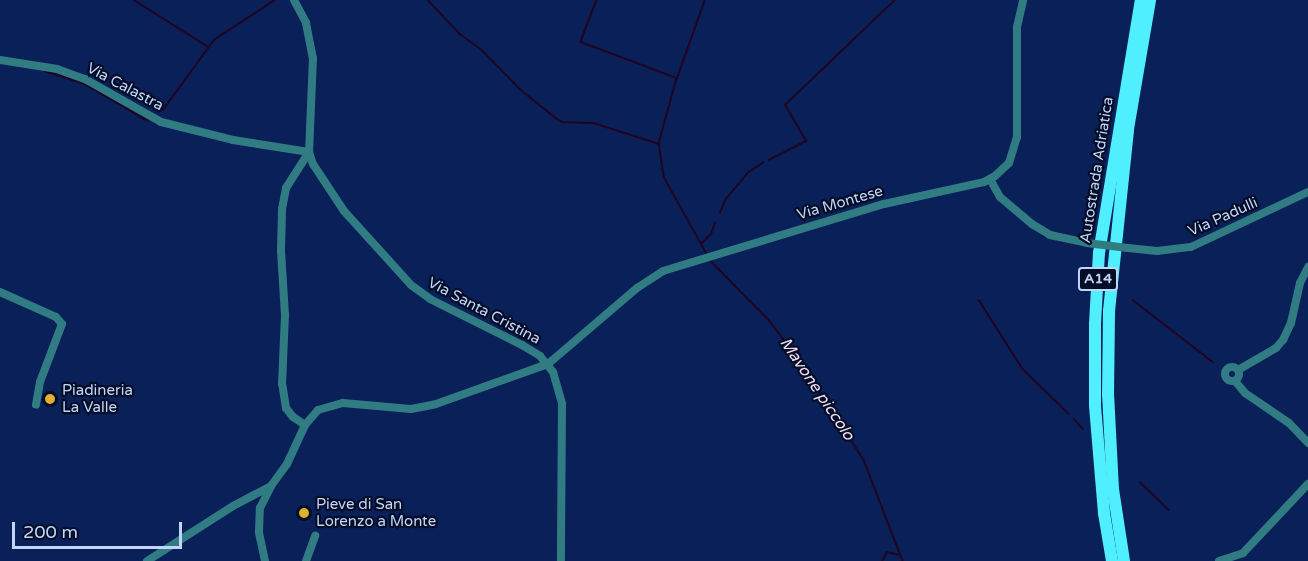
<!DOCTYPE html>
<style>
body{margin:0}
#map{position:relative;width:1308px;height:561px;overflow:hidden;background:#0a2059;font-family:"Varela Round",sans-serif}
div>[style]{position:absolute}
.stream>*{height:1.5px;margin:-0.75px;padding:0 0.75px;transform-origin:0.75px;border-radius:0.75px;background:#1f0521}
.minor>*{height:8px;margin:-4px;padding:0 4px;transform-origin:4px;border-radius:4px;background:#317c83}
.minor>.ring{margin:-4px;padding:0;box-sizing:content-box;background:none;border:8px solid #317c83;border-radius:50%}
.highway>*{height:12px;margin:-6px;padding:0 6px;transform-origin:6px;border-radius:6px;background:#4feffe}
.minor-bridge>*{height:8px;margin:-4px;padding:0 4px;transform-origin:4px;border-radius:4px;background:#317c83}
.dots>*{width:16px;height:16px;translate:-50% -50%;box-sizing:border-box;border:3px solid #040d26;border-radius:50%}
span{translate:-50% -50%;white-space:nowrap;text-align:center;line-height:1.15;-webkit-text-stroke:4.5px #040d26;paint-order:stroke}
.shield-label span{padding:2px 4px;background:#040d26;border:2px solid;border-radius:4px;-webkit-text-stroke-width:0}
.shield-label{font-size:14px;color:#c2d4f7;font-weight:700}
.street-label{font-size:15px;color:#c2d4f7}
.poi-label{font-size:15px;color:#c2d4f7}
.left{translate:0 -50%;text-align:left}
.water-label{font-size:16px;color:#f2dcf3;font-style:italic}
.scale{position:absolute;left:12px;top:522px;width:170px;height:27px;box-sizing:border-box;border:3px solid #c2d4f7;border-top:0;padding-left:8px;font-size:18px;line-height:21px;white-space:nowrap;color:#c2d4f7;-webkit-text-stroke:4px #040d26;paint-order:stroke}
</style>
<div id="map">
<div class="stream">
<div style="left:134px;top:0;width:86px;rotate:32.2deg"></div>
<div style="left:428px;top:0;width:47px;rotate:46.7deg"></div>
<div style="left:460px;top:34px;width:26px;rotate:36deg"></div>
<div style="left:481px;top:49px;width:56px;rotate:45.7deg"></div>
<div style="left:520px;top:89px;width:46px;rotate:38.9deg"></div>
<div style="left:556px;top:118px;width:7px;rotate:34deg"></div>
<div style="left:562px;top:122px;width:32px;rotate:2deg"></div>
<div style="left:594px;top:123px;width:68px;rotate:17.9deg"></div>
<div style="left:659px;top:144px;width:33px;rotate:81deg"></div>
<div style="left:664px;top:177px;width:88px;rotate:60.8deg"></div>
<div style="left:597px;top:0;width:45px;rotate:110.9deg"></div>
<div style="left:581px;top:42px;width:103px;rotate:20.6deg"></div>
<div style="left:677px;top:78px;width:68px;rotate:105.3deg"></div>
<div style="left:45px;top:71px;width:40px;rotate:18deg"></div>
<div style="left:83px;top:83px;width:75px;rotate:30.3deg"></div>
<div style="left:677px;top:78px;width:83px;rotate:-70.3deg"></div>
<div style="left:163px;top:110px;width:87px;rotate:-53.9deg"></div>
<div style="left:214px;top:40px;width:73px;rotate:-33.3deg"></div>
<div style="left:769px;top:160px;width:42px;rotate:-27.2deg"></div>
<div style="left:806px;top:141px;width:42px;rotate:-120.3deg"></div>
<div style="left:785px;top:105px;width:152px;rotate:-43.7deg"></div>
<div style="left:720px;top:213px;width:15px;rotate:-67deg"></div>
<div style="left:726px;top:199px;width:35px;rotate:-50deg"></div>
<div style="left:749px;top:172px;width:17px;rotate:-33deg"></div>
<div style="left:701px;top:244px;width:14px;rotate:-45deg"></div>
<div style="left:711px;top:234px;width:12px;rotate:-70deg"></div>
<div style="left:711px;top:261px;width:83px;rotate:45.5deg"></div>
<div style="left:769px;top:320px;width:49px;rotate:52.4deg"></div>
<div style="left:799px;top:359px;width:120px;rotate:57.2deg"></div>
<div style="left:864px;top:460px;width:108px;rotate:68.9deg"></div>
<div style="left:979px;top:300px;width:82px;rotate:57.5deg"></div>
<div style="left:1023px;top:369px;width:64px;rotate:44.4deg"></div>
<div style="left:1133px;top:300px;width:101px;rotate:37.8deg"></div>
<div style="left:1074px;top:419px;width:13px;rotate:48deg"></div>
<div style="left:1140px;top:482px;width:40px;rotate:44deg"></div>
<div style="left:882px;top:561px;width:10px;rotate:-61deg"></div>
<div style="left:887px;top:552px;width:13px;rotate:13deg"></div>
</div>
<div class="minor">
<div style="left:294px;top:0;width:26px;rotate:62deg"></div>
<div style="left:306px;top:23px;width:36px;rotate:79deg"></div>
<div style="left:313px;top:58px;width:94px;rotate:92.4deg"></div>
<div style="left:309px;top:152px;width:13px;rotate:72deg"></div>
<div style="left:313px;top:164px;width:56px;rotate:56.6deg"></div>
<div style="left:344px;top:211px;width:100px;rotate:47.8deg"></div>
<div style="left:411px;top:285px;width:24px;rotate:36deg"></div>
<div style="left:430px;top:299px;width:103px;rotate:26.6deg"></div>
<div style="left:522px;top:345px;width:21px;rotate:31deg"></div>
<div style="left:540px;top:356px;width:21px;rotate:51deg"></div>
<div style="left:553px;top:372px;width:33px;rotate:74deg"></div>
<div style="left:562px;top:404px;width:157px;rotate:90.4deg"></div>
<div style="left:0;top:60px;width:58px;rotate:9deg"></div>
<div style="left:57px;top:69px;width:30px;rotate:20deg"></div>
<div style="left:85px;top:79px;width:87px;rotate:29.5deg"></div>
<div style="left:161px;top:122px;width:74px;rotate:14deg"></div>
<div style="left:233px;top:140px;width:77px;rotate:9deg"></div>
<div style="left:990px;top:179px;width:21px;rotate:61deg"></div>
<div style="left:1000px;top:197px;width:42px;rotate:40.2deg"></div>
<div style="left:1032px;top:224px;width:21px;rotate:31deg"></div>
<div style="left:1050px;top:235px;width:38px;rotate:12deg"></div>
<div style="left:1128px;top:248px;width:29px;rotate:6deg"></div>
<div style="left:1157px;top:251px;width:34px;rotate:-7deg"></div>
<div style="left:1191px;top:247px;width:129px;rotate:-25.2deg"></div>
<div style="left:0;top:292px;width:61px;rotate:24.1deg"></div>
<div style="left:56px;top:317px;width:9px;rotate:49deg"></div>
<div style="left:62px;top:324px;width:62px;rotate:110.8deg"></div>
<div style="left:40px;top:382px;width:23px;rotate:100deg"></div>
<div class="ring" style="left:1225px;top:367px;width:6px;height:6px"></div>
<div style="left:1238px;top:370px;width:44px;rotate:-30.1deg"></div>
<div style="left:1276px;top:348px;width:11px;rotate:-49deg"></div>
<div style="left:1283px;top:340px;width:19px;rotate:-65deg"></div>
<div style="left:1291px;top:323px;width:41px;rotate:-77.3deg"></div>
<div style="left:1300px;top:283px;width:18px;rotate:-63deg"></div>
<div style="left:1235px;top:381px;width:16px;rotate:50deg"></div>
<div style="left:1245px;top:393px;width:53px;rotate:34.3deg"></div>
<div style="left:1289px;top:423px;width:28px;rotate:46deg"></div>
<div style="left:305px;top:425px;width:14px;rotate:-146deg"></div>
<div style="left:293px;top:417px;width:11px;rotate:-128deg"></div>
<div style="left:286px;top:408px;width:24px;rotate:-99deg"></div>
<div style="left:282px;top:384px;width:69px;rotate:-87.5deg"></div>
<div style="left:285px;top:315px;width:64px;rotate:-93.6deg"></div>
<div style="left:281px;top:251px;width:42px;rotate:-88.6deg"></div>
<div style="left:282px;top:209px;width:21px;rotate:-79deg"></div>
<div style="left:286px;top:188px;width:43px;rotate:-57.4deg"></div>
<div style="left:147px;top:561px;width:102px;rotate:-32.6deg"></div>
<div style="left:233px;top:506px;width:43px;rotate:-27.8deg"></div>
<div style="left:265px;top:561px;width:30px;rotate:-102deg"></div>
<div style="left:259px;top:532px;width:24px;rotate:-88deg"></div>
<div style="left:260px;top:508px;width:25px;rotate:-63deg"></div>
<div style="left:271px;top:486px;width:27px;rotate:-54deg"></div>
<div style="left:287px;top:464px;width:43px;rotate:-65.2deg"></div>
<div style="left:305px;top:425px;width:20px;rotate:-49deg"></div>
<div style="left:318px;top:410px;width:26px;rotate:-16deg"></div>
<div style="left:343px;top:403px;width:68px;rotate:5deg"></div>
<div style="left:411px;top:409px;width:25px;rotate:-11deg"></div>
<div style="left:436px;top:404px;width:119px;rotate:-19.7deg"></div>
<div style="left:548px;top:364px;width:117px;rotate:-40.5deg"></div>
<div style="left:637px;top:288px;width:31px;rotate:-33deg"></div>
<div style="left:663px;top:271px;width:231px;rotate:-16.9deg"></div>
<div style="left:884px;top:204px;width:102px;rotate:-12.4deg"></div>
<div style="left:984px;top:182px;width:13px;rotate:-29deg"></div>
<div style="left:995px;top:176px;width:19px;rotate:-43deg"></div>
<div style="left:1009px;top:163px;width:27px;rotate:-73deg"></div>
<div style="left:1017px;top:137px;width:110px;rotate:-90deg"></div>
<div style="left:1017px;top:27px;width:28px;rotate:-77deg"></div>
<div style="left:306px;top:561px;width:27px;rotate:-70deg"></div>
<div style="left:1219px;top:561px;width:25px;rotate:-18deg"></div>
<div style="left:1243px;top:553px;width:95px;rotate:-46.7deg"></div>
</div>
<div class="highway">
<div style="left:1112px;top:561px;width:49px;rotate:-99.5deg"></div>
<div style="left:1104px;top:513px;width:108px;rotate:-94.8deg"></div>
<div style="left:1095px;top:405px;width:81px;rotate:-90deg"></div>
<div style="left:1095px;top:324px;width:71px;rotate:-86.8deg"></div>
<div style="left:1099px;top:253px;width:256px;rotate:-80.6deg"></div>
<div style="left:1124px;top:561px;width:73px;rotate:-98.7deg"></div>
<div style="left:1113px;top:489px;width:94px;rotate:-93deg"></div>
<div style="left:1108px;top:395px;width:84px;rotate:-89.3deg"></div>
<div style="left:1109px;top:311px;width:183px;rotate:-84deg"></div>
<div style="left:1128px;top:129px;width:131px;rotate:-80.3deg"></div>
</div>
<div class="minor-bridge">
<div style="left:1087px;top:243px;width:41px;rotate:7deg"></div>
</div>
<div class="dots">
<div style="left:50px;top:399px;background:#e2ae34"></div>
<div style="left:304px;top:513px;background:#e2ae34"></div>
</div>
<div class="shield-label">
<span style="left:1098px;top:279px">A14</span>
</div>
<div class="street-label">
<span style="left:125px;top:87px;rotate:28deg">Via Calastra</span>
<span style="left:1097px;top:170px;rotate:-81deg">Autostrada Adriatica</span>
<span style="left:840px;top:203px;rotate:-16deg">Via Montese</span>
<span style="left:1223px;top:217px;rotate:-24deg">Via Padulli</span>
<span style="left:484px;top:311px;rotate:28deg">Via Santa Cristina</span>
</div>
<div class="poi-label">
<span class="left" style="left:62px;top:399px">Piadineria<br>La Valle</span>
<span class="left" style="left:316px;top:513px">Pieve di San<br>Lorenzo a Monte</span>
</div>
<div class="water-label">
<span style="left:817px;top:389px;rotate:56deg">Mavone piccolo</span>
</div>
<div class="scale">200 m</div>
</div>
